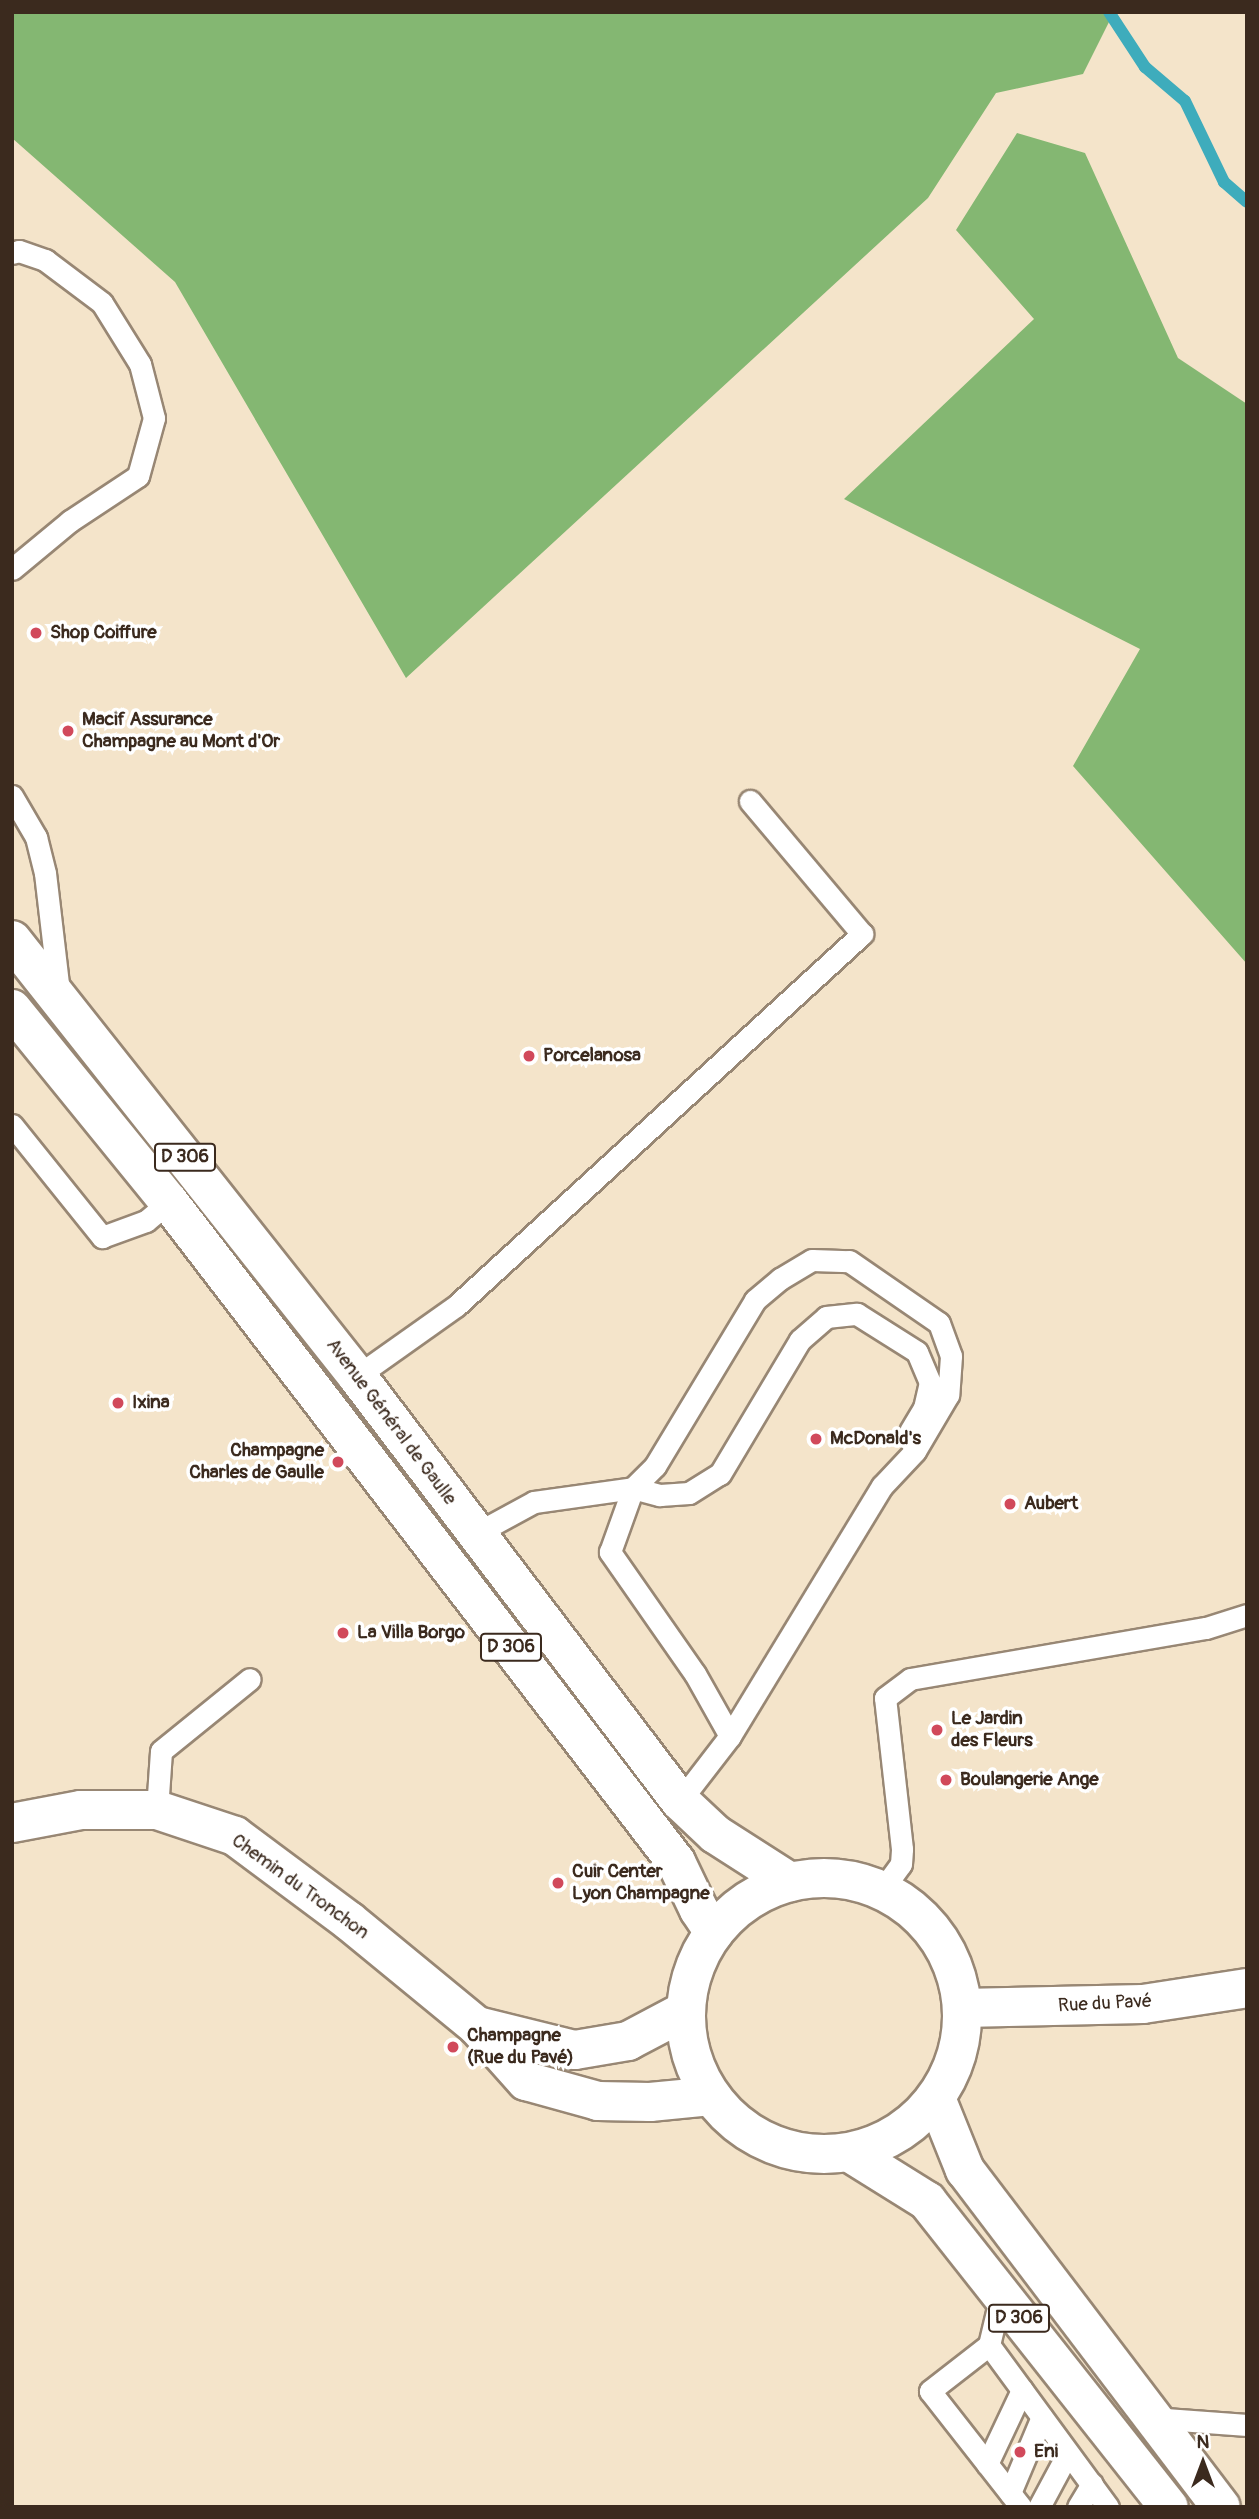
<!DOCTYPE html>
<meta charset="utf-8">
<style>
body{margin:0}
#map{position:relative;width:1259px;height:2519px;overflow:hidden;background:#f4e4ca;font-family:Pangolin,sans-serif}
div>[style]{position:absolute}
.forest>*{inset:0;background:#84b772}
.stream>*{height:12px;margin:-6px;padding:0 6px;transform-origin:6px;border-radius:6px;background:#3eacbc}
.roads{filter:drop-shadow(2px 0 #988774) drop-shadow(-2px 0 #988774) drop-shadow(0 2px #988774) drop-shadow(0 -2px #988774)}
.service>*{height:21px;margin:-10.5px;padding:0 10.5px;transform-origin:10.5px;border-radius:10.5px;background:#fff}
.minor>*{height:38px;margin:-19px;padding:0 19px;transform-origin:19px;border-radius:19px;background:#fff}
.tertiary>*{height:38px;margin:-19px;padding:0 19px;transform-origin:19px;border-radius:19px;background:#fff}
.primary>*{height:38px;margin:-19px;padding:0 19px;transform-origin:19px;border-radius:19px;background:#fff}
.primary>.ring{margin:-19px;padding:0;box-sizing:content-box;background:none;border:38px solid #fff;border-radius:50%}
.dots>*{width:19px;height:19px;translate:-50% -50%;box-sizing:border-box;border:4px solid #fff;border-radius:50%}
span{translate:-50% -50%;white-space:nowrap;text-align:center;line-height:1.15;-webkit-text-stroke:7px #fff;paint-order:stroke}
.shield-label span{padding:2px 5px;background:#fff;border:2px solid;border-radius:5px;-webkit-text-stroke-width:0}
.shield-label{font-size:18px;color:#3b2a1e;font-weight:700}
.poi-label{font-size:19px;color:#3b2a1e;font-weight:700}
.left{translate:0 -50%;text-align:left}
.right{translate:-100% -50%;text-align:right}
.street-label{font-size:19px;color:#3b2a1e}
.frame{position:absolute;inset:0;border:14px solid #3b2a1e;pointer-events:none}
.north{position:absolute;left:1168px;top:2428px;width:70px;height:70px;-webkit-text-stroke:5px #fff;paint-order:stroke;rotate:0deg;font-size:19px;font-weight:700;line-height:28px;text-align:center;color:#3b2a1e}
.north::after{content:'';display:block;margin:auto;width:24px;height:32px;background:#3b2a1e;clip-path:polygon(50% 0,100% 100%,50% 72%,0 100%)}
</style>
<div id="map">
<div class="forest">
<div style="clip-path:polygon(12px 12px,1114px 12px,1083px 74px,996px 93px,928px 198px,406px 678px,175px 282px,12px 138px)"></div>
<div style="clip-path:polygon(1017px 133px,1085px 153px,1178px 358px,1247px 404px,1247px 964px,1073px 766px,1140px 649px,844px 499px,1034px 319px,956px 230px)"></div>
</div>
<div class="stream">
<div style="left:1109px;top:12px;width:66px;rotate:56.8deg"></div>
<div style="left:1145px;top:67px;width:52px;rotate:40.4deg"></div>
<div style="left:1185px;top:101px;width:90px;rotate:64.3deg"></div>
<div style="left:1224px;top:182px;width:30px;rotate:41deg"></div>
</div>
<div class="roads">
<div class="service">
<div style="left:12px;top:253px;width:7px;rotate:-16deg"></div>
<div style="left:19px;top:251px;width:28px;rotate:19deg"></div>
<div style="left:45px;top:260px;width:71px;rotate:37deg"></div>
<div style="left:102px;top:303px;width:72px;rotate:58.1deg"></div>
<div style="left:140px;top:364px;width:56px;rotate:75.5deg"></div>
<div style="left:154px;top:418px;width:60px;rotate:105.4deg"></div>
<div style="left:138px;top:476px;width:82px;rotate:146.5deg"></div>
<div style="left:70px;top:521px;width:75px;rotate:140.4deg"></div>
<div style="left:12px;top:796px;width:48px;rotate:59.7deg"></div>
<div style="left:36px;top:837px;width:37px;rotate:76deg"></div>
<div style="left:45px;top:873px;width:121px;rotate:83.3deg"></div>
<div style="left:12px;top:1125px;width:144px;rotate:51.2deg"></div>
<div style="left:102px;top:1237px;width:47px;rotate:-20deg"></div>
<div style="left:146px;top:1221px;width:30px;rotate:-40deg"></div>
<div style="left:357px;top:1376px;width:121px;rotate:-35.3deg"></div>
<div style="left:456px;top:1306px;width:551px;rotate:-42.5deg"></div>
<div style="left:862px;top:934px;width:174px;rotate:-130.1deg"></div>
<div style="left:475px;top:1534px;width:67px;rotate:-28.5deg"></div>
<div style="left:534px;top:1502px;width:100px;rotate:-8deg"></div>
<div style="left:633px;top:1488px;width:31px;rotate:-45deg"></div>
<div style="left:655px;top:1466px;width:194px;rotate:-58.9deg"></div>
<div style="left:755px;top:1300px;width:33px;rotate:-40deg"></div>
<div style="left:780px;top:1279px;width:37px;rotate:-31deg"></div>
<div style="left:812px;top:1260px;width:37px;rotate:2deg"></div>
<div style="left:849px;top:1261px;width:109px;rotate:34.6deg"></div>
<div style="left:939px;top:1323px;width:35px;rotate:70deg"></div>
<div style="left:951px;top:1356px;width:39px;rotate:94deg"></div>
<div style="left:948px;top:1395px;width:65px;rotate:120.5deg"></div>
<div style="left:915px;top:1451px;width:48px;rotate:133.3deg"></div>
<div style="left:882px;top:1486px;width:293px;rotate:121.3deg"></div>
<div style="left:730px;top:1736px;width:82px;rotate:127.6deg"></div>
<div style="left:730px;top:1736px;width:71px;rotate:-119.4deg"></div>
<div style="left:695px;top:1674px;width:149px;rotate:-124.9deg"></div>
<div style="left:610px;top:1552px;width:68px;rotate:-70.2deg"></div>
<div style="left:633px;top:1488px;width:28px;rotate:15deg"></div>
<div style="left:660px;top:1495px;width:29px;rotate:-4deg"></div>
<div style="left:689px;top:1493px;width:36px;rotate:-32deg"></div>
<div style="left:720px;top:1474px;width:156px;rotate:-59.2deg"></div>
<div style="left:800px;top:1340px;width:35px;rotate:-41deg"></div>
<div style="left:826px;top:1317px;width:31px;rotate:-6deg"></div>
<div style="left:857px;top:1314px;width:71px;rotate:32.3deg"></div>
<div style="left:917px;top:1352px;width:33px;rotate:67deg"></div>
<div style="left:930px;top:1382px;width:27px;rotate:103deg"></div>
<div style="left:924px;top:1408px;width:27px;rotate:121deg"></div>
<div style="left:157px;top:1810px;width:59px;rotate:-86.1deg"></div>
<div style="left:161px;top:1751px;width:114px;rotate:-39deg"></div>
<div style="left:882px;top:1890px;width:32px;rotate:-54deg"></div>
<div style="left:901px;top:1864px;width:15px;rotate:-86deg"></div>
<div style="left:902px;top:1849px;width:152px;rotate:-96.4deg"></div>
<div style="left:885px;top:1698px;width:31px;rotate:-37deg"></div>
<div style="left:910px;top:1679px;width:300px;rotate:-9.8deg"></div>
<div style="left:1206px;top:1628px;width:43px;rotate:-17.6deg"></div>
<div style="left:1001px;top:2295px;width:51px;rotate:103.5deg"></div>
<div style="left:989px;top:2345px;width:201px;rotate:53.7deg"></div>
<div style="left:989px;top:2345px;width:75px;rotate:142.1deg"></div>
<div style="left:930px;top:2391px;width:147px;rotate:51.9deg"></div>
<div style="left:1152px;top:2418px;width:95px;rotate:4.2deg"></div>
<div style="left:987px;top:2464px;width:82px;rotate:-64.7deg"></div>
<div style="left:1010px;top:2493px;width:82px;rotate:-67.2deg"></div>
<div style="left:1039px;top:2507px;width:61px;rotate:-61.8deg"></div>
<div style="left:1078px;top:2507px;width:27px;rotate:-59deg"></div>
</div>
<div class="minor">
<div style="left:963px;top:2008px;width:180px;rotate:-1.3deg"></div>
<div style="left:1143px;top:2004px;width:105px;rotate:-8.7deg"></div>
</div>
<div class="tertiary">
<div style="left:12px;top:1823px;width:70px;rotate:-10.7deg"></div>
<div style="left:81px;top:1810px;width:76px"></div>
<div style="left:157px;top:1810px;width:82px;rotate:18.4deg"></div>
<div style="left:235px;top:1836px;width:142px;rotate:36.7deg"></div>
<div style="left:349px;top:1921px;width:166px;rotate:39.4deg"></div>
<div style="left:477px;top:2026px;width:74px;rotate:48.3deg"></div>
<div style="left:526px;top:2081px;width:75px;rotate:15.5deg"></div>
<div style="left:598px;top:2101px;width:52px;rotate:1.1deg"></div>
<div style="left:650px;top:2102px;width:61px;rotate:-5.6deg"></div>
<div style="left:477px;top:2026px;width:101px;rotate:13.8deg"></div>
<div style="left:575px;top:2050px;width:54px;rotate:-9.6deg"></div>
<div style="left:628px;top:2041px;width:64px;rotate:-27.8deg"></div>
</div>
<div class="primary">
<div style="left:12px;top:940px;width:556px;rotate:51.65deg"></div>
<div style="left:357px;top:1376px;width:534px;rotate:52.77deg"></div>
<div style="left:680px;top:1801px;width:48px;rotate:43.3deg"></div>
<div style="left:715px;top:1834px;width:89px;rotate:32.6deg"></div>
<div style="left:12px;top:1009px;width:249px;rotate:50.9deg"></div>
<div style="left:169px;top:1202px;width:832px;rotate:52.47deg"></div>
<div style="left:676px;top:1862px;width:53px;rotate:64.4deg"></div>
<div style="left:699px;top:1910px;width:27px;rotate:56deg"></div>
<div class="ring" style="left:686px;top:1878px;width:238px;height:238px"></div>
<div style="left:936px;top:2098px;width:78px;rotate:68.1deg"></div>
<div style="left:965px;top:2170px;width:423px;rotate:52.8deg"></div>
<div style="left:850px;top:2153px;width:91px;rotate:31.9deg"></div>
<div style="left:927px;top:2201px;width:390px;rotate:51.7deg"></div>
</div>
</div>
<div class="dots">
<div style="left:36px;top:633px;background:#d1495b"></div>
<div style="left:68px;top:731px;background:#d1495b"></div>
<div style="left:529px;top:1056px;background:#d1495b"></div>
<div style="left:118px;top:1403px;background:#d1495b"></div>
<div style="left:816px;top:1439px;background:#d1495b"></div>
<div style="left:338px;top:1462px;background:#d1495b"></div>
<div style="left:1010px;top:1504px;background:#d1495b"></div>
<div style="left:343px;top:1633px;background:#d1495b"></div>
<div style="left:937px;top:1730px;background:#d1495b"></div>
<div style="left:946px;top:1780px;background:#d1495b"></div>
<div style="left:558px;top:1883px;background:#d1495b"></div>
<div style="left:453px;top:2047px;background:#d1495b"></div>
<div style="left:1020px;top:2452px;background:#d1495b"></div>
</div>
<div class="shield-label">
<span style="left:185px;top:1157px">D 306</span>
<span style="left:511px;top:1647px">D 306</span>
<span style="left:1019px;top:2318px">D 306</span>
</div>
<div class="poi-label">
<span class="left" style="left:50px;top:633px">Shop Coiffure</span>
<span class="left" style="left:82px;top:731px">Macif Assurance<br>Champagne au Mont d'Or</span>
<span class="left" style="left:543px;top:1056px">Porcelanosa</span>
<span class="left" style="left:132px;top:1403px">Ixina</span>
<span class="left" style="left:830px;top:1439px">McDonald's</span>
<span class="right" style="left:324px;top:1462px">Champagne<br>Charles de Gaulle</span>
<span class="left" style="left:1024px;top:1504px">Aubert</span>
<span class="left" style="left:357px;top:1633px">La Villa Borgo</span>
<span class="left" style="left:951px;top:1730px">Le Jardin<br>des Fleurs</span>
<span class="left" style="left:960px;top:1780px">Boulangerie Ange</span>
<span class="left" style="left:572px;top:1883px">Cuir Center<br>Lyon Champagne</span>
<span class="left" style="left:467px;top:2047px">Champagne<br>(Rue du Pavé)</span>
<span class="left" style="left:1034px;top:2452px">Eni</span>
</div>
<div class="street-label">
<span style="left:391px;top:1422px;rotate:53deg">Avenue Général de Gaulle</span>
<span style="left:300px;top:1887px;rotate:36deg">Chemin du Tronchon</span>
<span style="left:1105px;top:2004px;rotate:-3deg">Rue du Pavé</span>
</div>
<div class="frame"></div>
<div class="north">N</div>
</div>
